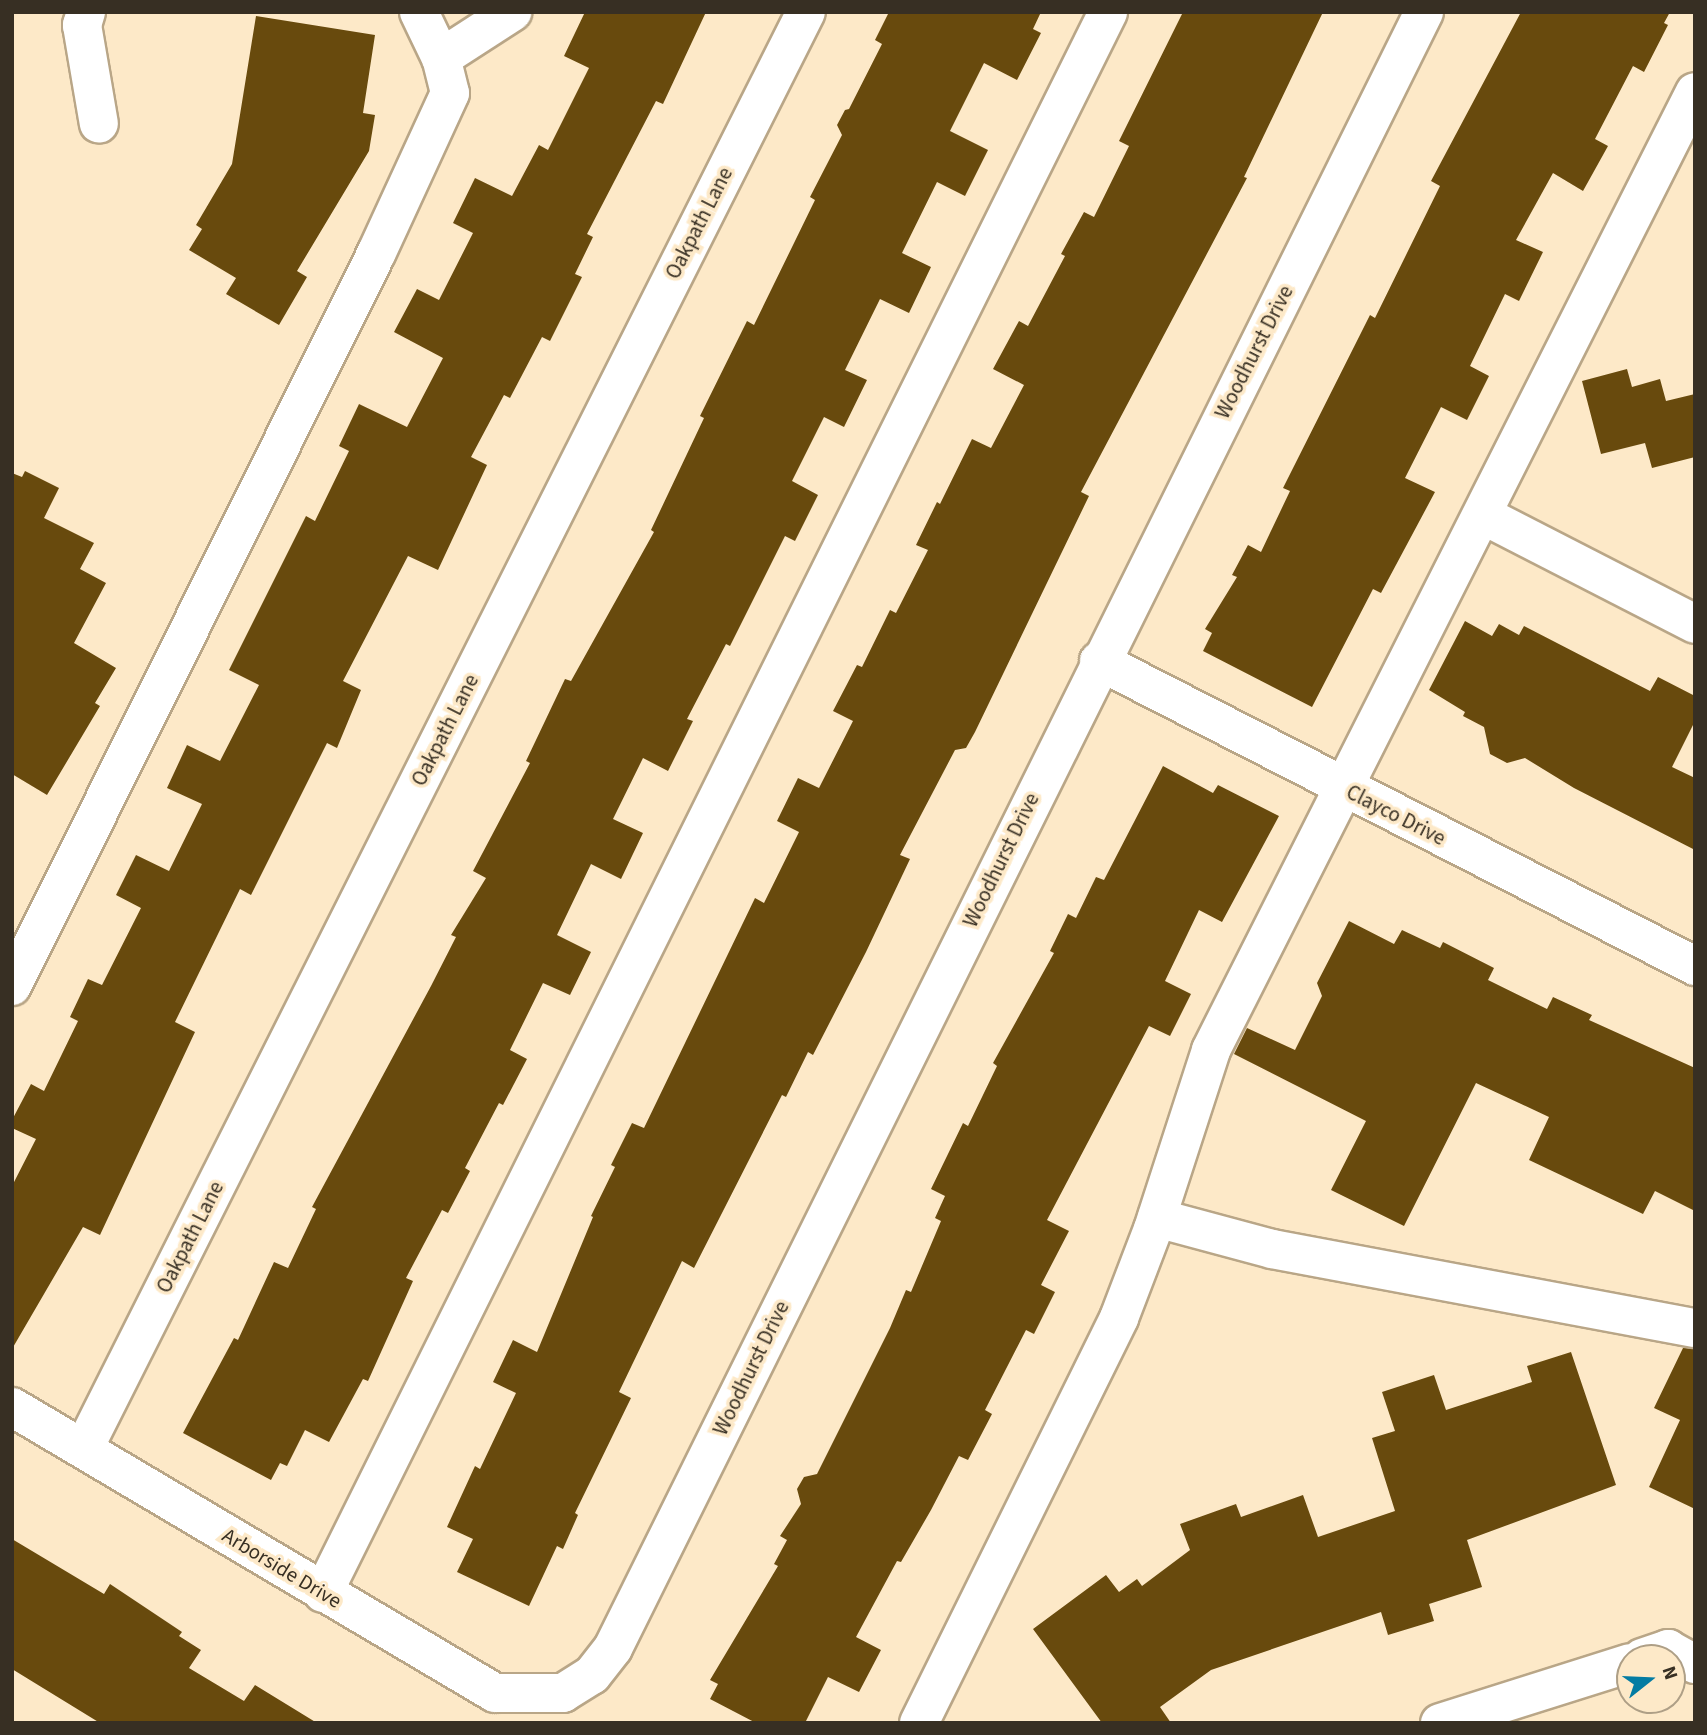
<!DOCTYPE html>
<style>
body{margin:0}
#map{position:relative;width:1707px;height:1735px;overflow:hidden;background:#fde9c8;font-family:"Source Sans 3",sans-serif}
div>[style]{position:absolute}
.building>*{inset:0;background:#684a0d}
.roads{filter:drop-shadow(2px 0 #b9a687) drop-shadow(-2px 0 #b9a687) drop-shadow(0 2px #b9a687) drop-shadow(0 -2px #b9a687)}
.minor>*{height:38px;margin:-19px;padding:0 19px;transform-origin:19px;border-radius:19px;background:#fff}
span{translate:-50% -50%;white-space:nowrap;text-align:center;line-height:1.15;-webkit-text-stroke:7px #fde9c8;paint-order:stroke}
.street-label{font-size:21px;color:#372f23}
.frame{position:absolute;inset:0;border:14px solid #372f23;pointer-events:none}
.north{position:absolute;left:1616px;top:1644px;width:70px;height:70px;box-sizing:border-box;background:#fde9c8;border:2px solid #ae9f86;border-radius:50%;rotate:72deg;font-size:19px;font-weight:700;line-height:28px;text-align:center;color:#372f23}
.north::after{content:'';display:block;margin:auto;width:24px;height:32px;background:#047ca3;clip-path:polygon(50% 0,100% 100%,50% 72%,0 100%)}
</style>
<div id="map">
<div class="building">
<div style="clip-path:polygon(585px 12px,706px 12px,663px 104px,656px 101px,587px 234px,593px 237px,575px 274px,582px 277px,550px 341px,542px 337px,510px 398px,504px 395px,471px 457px,487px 465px,438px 570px,408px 556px,343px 681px,361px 690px,337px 748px,327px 743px,251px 895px,240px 889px,175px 1022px,195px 1032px,100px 1235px,83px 1227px,12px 1349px,12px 1186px,36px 1139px,12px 1128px,12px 1120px,31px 1084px,44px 1091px,78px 1021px,70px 1017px,88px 979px,102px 985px,141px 908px,116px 895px,136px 855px,169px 871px,202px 804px,167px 788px,187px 745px,220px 761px,259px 685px,229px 670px,306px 516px,315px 521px,349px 451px,339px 446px,359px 404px,407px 427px,443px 358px,394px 332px,417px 289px,439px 300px,473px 233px,453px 223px,475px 178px,512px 196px,539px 145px,548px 150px,589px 68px,564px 56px)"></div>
<div style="clip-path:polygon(889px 12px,1041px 12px,1033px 29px,1041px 33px,1017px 80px,984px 63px,950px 131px,988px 150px,965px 196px,937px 182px,902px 253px,931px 267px,909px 313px,880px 299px,845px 370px,867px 380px,844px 427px,824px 417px,792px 481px,818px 495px,795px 541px,785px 536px,730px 646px,726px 644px,687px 719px,693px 721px,668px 771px,643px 758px,613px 819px,643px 833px,621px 879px,591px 864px,557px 935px,591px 952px,570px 995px,543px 983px,510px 1050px,527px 1059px,503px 1105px,499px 1103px,465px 1168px,470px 1171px,448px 1213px,442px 1210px,406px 1278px,413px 1281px,368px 1381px,363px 1379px,329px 1442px,305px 1430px,287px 1466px,280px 1463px,271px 1480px,183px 1433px,234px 1338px,238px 1340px,274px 1262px,288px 1268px,316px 1209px,312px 1207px,431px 986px,456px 937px,451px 935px,486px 878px,473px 871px,530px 763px,526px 761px,565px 679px,571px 681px,654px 532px,651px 530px,704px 418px,700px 416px,747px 321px,754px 325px,815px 200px,810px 197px,842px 135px,837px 125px,845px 110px,849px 109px,882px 44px,875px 40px)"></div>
<div style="clip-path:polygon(1183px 12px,1323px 12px,1244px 177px,1247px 178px,1081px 492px,1089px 496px,975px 732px,966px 748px,955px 750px,900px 855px,910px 859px,866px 952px,813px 1055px,808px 1052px,786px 1097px,782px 1095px,694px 1268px,682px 1261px,619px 1392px,631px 1398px,575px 1513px,578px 1515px,563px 1549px,557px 1546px,529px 1606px,457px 1572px,473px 1539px,447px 1527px,475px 1466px,480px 1469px,516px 1393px,493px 1382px,513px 1340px,537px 1352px,593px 1217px,591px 1216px,615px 1167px,611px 1165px,632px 1123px,644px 1128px,755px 898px,764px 903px,799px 832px,777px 821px,798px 778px,819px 788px,853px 721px,833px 711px,857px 665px,862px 667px,890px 610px,896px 613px,928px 550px,916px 545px,937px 502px,940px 504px,972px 439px,991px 448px,1024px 385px,993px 369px,1019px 321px,1028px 326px,1065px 256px,1061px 254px,1084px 212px,1094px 217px,1129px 146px,1119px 141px)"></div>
<div style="clip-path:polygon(1521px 12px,1670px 12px,1664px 23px,1668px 25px,1644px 72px,1633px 66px,1595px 139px,1608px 146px,1583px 191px,1553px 173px,1516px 240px,1543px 252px,1519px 301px,1505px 294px,1470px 366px,1489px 376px,1467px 420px,1441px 407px,1405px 478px,1435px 492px,1381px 593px,1373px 589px,1312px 707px,1203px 651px,1212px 633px,1205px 629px,1237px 577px,1232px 575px,1248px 545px,1261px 552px,1290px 491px,1283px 488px,1370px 315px,1375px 318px,1440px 186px,1431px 181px)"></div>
<div style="clip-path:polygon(256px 16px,375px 35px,363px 113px,375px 115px,369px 151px,297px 271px,307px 277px,279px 325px,226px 294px,236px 278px,189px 250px,202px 229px,196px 225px,232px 164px)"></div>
<div style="clip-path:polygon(1627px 369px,1632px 387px,1660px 379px,1666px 401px,1695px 394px,1695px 457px,1652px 468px,1645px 443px,1601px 454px,1582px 381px)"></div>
<div style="clip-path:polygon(25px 471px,59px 488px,44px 518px,94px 543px,80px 569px,106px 583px,74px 643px,116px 668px,95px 703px,100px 706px,47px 795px,12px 774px,12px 473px,22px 477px)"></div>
<div style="clip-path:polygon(1465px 621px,1492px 636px,1499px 624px,1519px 635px,1524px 626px,1650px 691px,1658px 677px,1695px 696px,1695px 721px,1672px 767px,1695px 778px,1695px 850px,1574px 788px,1525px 758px,1507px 763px,1490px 754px,1484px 727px,1463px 716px,1465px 712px,1429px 690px)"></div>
<div style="clip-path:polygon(1163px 766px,1213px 793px,1218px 785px,1279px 816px,1222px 922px,1199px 910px,1165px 981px,1191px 994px,1170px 1036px,1149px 1026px,1047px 1220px,1069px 1231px,1041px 1285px,1055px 1292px,1034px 1334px,1026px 1330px,985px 1410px,992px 1414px,968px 1460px,959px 1456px,931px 1510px,901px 1562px,897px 1561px,856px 1637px,881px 1650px,859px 1692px,828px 1677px,805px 1723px,756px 1723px,710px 1699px,718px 1684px,710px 1680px,778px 1566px,774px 1564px,787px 1540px,780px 1536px,801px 1504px,797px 1489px,804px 1477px,817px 1474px,890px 1328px,906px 1290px,911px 1292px,941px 1221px,935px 1218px,945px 1196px,931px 1189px,963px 1123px,968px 1126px,997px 1066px,993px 1063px,1054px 953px,1050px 951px,1068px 914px,1076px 918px,1096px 877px,1104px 880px)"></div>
<div style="clip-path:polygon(1349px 921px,1394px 944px,1402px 930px,1440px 948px,1443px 942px,1494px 968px,1488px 980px,1547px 1009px,1553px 997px,1592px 1015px,1589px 1020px,1695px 1068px,1695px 1211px,1655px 1191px,1643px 1214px,1529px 1160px,1549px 1117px,1476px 1083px,1404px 1226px,1331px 1190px,1366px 1121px,1234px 1054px,1247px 1028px,1295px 1050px,1322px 996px,1317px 983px)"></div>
<div style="clip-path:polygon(1683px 1348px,1695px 1349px,1695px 1509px,1649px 1487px,1680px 1420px,1654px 1408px)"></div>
<div style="clip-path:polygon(1571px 1352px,1616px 1485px,1467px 1540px,1482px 1587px,1429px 1604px,1434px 1621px,1388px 1635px,1381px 1612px,1211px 1670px,1160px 1707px,1171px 1723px,1102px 1723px,1033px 1629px,1106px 1575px,1119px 1592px,1137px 1579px,1142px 1586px,1190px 1550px,1180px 1524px,1236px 1504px,1241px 1517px,1303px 1495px,1318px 1537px,1395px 1511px,1372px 1438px,1395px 1431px,1382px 1392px,1434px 1375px,1446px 1410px,1532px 1382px,1527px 1366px)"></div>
<div style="clip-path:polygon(12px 1539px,104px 1594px,110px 1584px,182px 1632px,179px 1636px,201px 1650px,189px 1668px,244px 1701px,255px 1685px,317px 1723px,100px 1723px,12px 1669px)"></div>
</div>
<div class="roads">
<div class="minor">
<div style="left:86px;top:12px;width:14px;rotate:107deg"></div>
<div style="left:82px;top:25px;width:100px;rotate:80.3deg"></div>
<div style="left:441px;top:58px;width:85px;rotate:-32.9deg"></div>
<div style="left:1483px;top:515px;width:238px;rotate:27.2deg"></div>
<div style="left:1099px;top:661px;width:670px;rotate:27.1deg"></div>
<div style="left:12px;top:986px;width:818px;rotate:-63.56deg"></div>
<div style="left:376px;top:254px;width:177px;rotate:-65.3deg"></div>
<div style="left:450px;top:93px;width:36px;rotate:-104deg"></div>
<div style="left:441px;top:58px;width:51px;rotate:-115.6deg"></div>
<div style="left:1157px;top:1218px;width:119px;rotate:15.1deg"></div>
<div style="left:1272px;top:1249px;width:430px;rotate:10.6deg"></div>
<div style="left:12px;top:1407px;width:561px;rotate:30.63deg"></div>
<div style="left:495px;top:1693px;width:68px"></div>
<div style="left:563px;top:1693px;width:34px;rotate:-32deg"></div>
<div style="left:592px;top:1675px;width:34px;rotate:-52deg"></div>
<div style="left:613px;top:1648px;width:1826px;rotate:-63.63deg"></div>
<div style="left:84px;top:1448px;width:1607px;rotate:-63.31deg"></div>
<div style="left:323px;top:1593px;width:1765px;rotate:-63.59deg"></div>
<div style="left:1642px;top:1658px;width:28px;rotate:-19deg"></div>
<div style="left:1668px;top:1649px;width:31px;rotate:29deg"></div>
<div style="left:919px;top:1723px;width:452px;rotate:-63.7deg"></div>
<div style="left:1119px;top:1318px;width:95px;rotate:-69.1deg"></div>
<div style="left:1153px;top:1229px;width:188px;rotate:-72deg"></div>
<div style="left:1211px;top:1050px;width:1073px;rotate:-63.2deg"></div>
<div style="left:1440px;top:1723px;width:199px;rotate:-17.5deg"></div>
</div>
</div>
<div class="street-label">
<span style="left:699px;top:223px;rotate:-63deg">Oakpath Lane</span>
<span style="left:1254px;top:352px;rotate:-63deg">Woodhurst Drive</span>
<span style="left:445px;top:730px;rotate:-63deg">Oakpath Lane</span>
<span style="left:1396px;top:815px;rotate:27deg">Clayco Drive</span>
<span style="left:1001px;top:860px;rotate:-64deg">Woodhurst Drive</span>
<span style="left:190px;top:1237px;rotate:-63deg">Oakpath Lane</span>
<span style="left:751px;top:1368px;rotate:-64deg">Woodhurst Drive</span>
<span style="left:282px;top:1568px;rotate:31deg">Arborside Drive</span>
</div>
<div class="frame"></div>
<div class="north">N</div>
</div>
